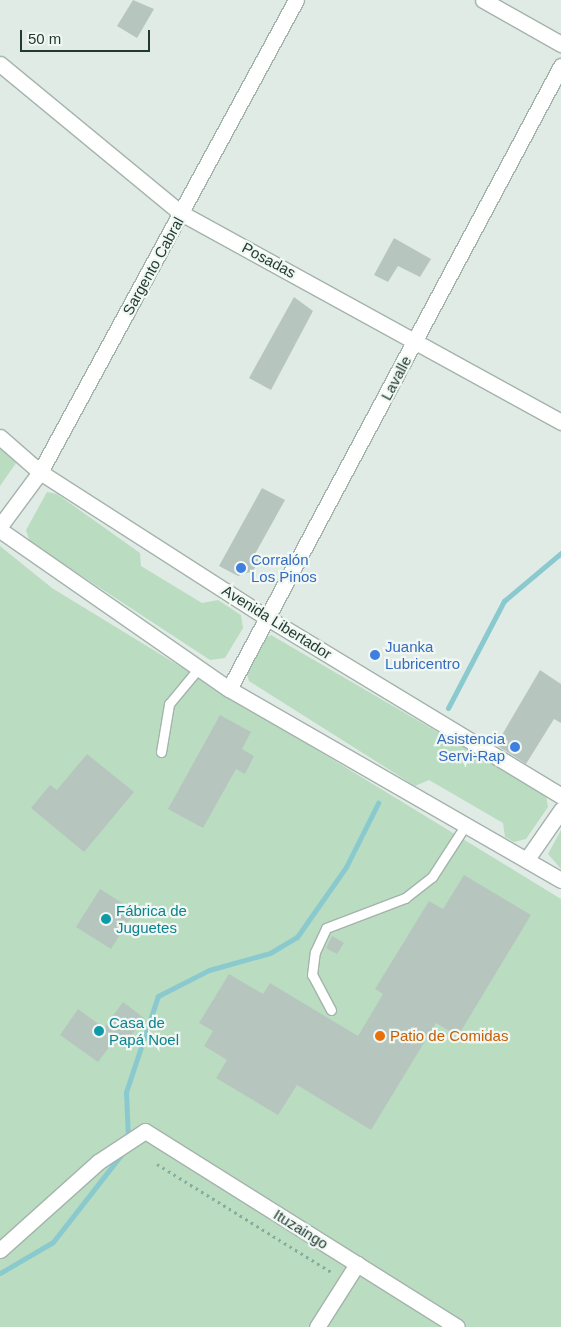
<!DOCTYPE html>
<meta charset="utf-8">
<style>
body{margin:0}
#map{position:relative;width:561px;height:1327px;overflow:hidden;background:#e1ebe6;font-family:Arial,sans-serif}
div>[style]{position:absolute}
.green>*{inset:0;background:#badcc0}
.stream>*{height:5px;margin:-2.5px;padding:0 2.5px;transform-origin:2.5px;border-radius:2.5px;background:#8acacf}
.building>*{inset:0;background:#b6c6be}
.path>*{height:3px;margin-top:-1.5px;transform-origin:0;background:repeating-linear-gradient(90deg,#82ae9c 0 2.5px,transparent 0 6.5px)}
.roads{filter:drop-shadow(1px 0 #a4b3ac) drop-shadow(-1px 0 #a4b3ac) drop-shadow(0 1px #a4b3ac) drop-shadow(0 -1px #a4b3ac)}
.service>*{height:9px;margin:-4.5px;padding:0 4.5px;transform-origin:4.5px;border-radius:4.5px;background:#fff}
.minor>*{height:15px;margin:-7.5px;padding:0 7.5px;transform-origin:7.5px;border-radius:7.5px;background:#fff}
.secondary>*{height:15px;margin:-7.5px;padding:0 7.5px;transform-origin:7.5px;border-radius:7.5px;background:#fff}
.dots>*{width:14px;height:14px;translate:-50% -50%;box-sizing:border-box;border:2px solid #f1f8f4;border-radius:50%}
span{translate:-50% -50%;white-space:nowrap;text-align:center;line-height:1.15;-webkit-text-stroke:4.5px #f1f8f4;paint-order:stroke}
.street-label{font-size:15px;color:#223b32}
.shop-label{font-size:15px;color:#366cbe}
.left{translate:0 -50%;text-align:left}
.right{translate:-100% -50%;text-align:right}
.culture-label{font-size:15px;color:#0d838f}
.food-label{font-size:15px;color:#c56008}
.scale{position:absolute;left:20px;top:30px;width:130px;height:22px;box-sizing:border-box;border:2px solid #223b32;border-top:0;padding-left:6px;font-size:15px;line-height:18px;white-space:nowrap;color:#223b32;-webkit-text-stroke:4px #f1f8f4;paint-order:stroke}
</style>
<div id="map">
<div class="green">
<div style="clip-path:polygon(0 446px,16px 463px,0 486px)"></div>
<div style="clip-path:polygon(47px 492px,57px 494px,140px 553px,141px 566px,202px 603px,218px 600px,241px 615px,243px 628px,225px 658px,210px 660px,30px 542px,26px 530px)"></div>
<div style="clip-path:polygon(0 546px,52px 588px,561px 899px,561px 1327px,0 1327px)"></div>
<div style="clip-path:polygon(271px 635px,546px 795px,548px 807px,526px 839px,514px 842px,505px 837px,503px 823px,429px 780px,415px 786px,249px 681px,246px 671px,264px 639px)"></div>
<div style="clip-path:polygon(561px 830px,561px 869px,548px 854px)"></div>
</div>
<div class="stream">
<div style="left:448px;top:708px;width:121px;rotate:-62.4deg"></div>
<div style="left:504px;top:601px;width:75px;rotate:-40.1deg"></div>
<div style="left:128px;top:1139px;width:47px;rotate:-92.4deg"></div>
<div style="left:126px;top:1092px;width:101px;rotate:-71.6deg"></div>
<div style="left:158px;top:996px;width:57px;rotate:-27deg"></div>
<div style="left:209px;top:970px;width:63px;rotate:-15.6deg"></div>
<div style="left:270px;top:953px;width:31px;rotate:-31deg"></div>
<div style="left:297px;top:937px;width:85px;rotate:-55deg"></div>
<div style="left:346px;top:867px;width:72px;rotate:-63.4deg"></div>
<div style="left:0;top:1273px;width:61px;rotate:-30.3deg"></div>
<div style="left:53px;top:1242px;width:115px;rotate:-52deg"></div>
</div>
<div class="building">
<div style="clip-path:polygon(133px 0,154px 9px,137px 38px,117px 26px)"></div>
<div style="clip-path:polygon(394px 238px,431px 259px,420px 277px,398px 266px,388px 282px,374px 275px)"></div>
<div style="clip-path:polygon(294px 297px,313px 311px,271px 390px,249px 378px)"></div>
<div style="clip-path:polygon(262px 488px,285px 500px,255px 554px,261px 557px,253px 571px,238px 576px,219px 566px)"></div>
<div style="clip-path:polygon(540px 670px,561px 684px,561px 723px,554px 719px,526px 764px,496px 745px)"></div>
<div style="clip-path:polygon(220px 715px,251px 732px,242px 749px,254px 756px,245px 774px,236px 769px,203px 828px,168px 809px)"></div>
<div style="clip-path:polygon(87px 754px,134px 792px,84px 852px,31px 808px,50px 785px,57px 790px)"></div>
<div style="clip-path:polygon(464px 875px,531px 915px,458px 1036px,436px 1023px,371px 1130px,297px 1085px,278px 1115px,216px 1078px,227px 1060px,204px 1046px,213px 1031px,199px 1023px,229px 974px,263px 994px,270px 983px,358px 1036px,383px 994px,375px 989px,429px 901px,443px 909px)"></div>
<div style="clip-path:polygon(100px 889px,135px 911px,111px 949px,76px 927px)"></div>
<div style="clip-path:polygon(332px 936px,344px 943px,337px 954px,326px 948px)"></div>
<div style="clip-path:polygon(123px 1002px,144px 1018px,122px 1048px,113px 1042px,98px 1062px,60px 1035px,78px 1009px,104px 1028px)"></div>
</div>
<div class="path">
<div style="left:157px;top:1164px;width:207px;rotate:31.8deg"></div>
</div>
<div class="roads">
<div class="service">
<div style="left:161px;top:752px;width:49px;rotate:-80.5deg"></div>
<div style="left:169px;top:704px;width:45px;rotate:-50.4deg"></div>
<div style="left:331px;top:1010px;width:40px;rotate:-118deg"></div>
<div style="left:312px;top:975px;width:23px;rotate:-83deg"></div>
<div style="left:315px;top:952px;width:26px;rotate:-65deg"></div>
<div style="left:326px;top:928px;width:85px;rotate:-20.8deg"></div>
<div style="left:405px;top:898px;width:34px;rotate:-38deg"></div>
<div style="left:432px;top:877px;width:64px;rotate:-57.1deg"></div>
</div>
<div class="minor">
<div style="left:483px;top:0;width:90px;rotate:29.4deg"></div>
<div style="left:0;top:64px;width:234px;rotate:39.5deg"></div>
<div style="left:181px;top:213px;width:434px;rotate:28.8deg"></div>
<div style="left:0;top:526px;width:67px;rotate:-53.5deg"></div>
<div style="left:40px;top:472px;width:537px;rotate:-61.53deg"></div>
<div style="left:229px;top:689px;width:706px;rotate:-61.95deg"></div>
<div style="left:527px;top:859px;width:60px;rotate:-55.2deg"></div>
<div style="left:0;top:1250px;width:132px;rotate:-41.9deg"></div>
<div style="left:98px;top:1162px;width:56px;rotate:-33.4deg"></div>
<div style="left:145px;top:1131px;width:368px;rotate:32.1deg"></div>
<div style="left:317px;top:1327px;width:75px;rotate:-57.6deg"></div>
</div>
<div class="secondary">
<div style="left:0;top:437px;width:53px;rotate:41.2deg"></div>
<div style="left:40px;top:472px;width:269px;rotate:32.7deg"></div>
<div style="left:266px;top:617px;width:345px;rotate:31.2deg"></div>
<div style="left:0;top:530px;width:279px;rotate:34.8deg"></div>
<div style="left:229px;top:689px;width:383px;rotate:29.9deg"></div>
</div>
</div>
<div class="dots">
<div style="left:241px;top:568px;background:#3f7fe0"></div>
<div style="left:375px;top:655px;background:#3f7fe0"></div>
<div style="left:515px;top:747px;background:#3f7fe0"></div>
<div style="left:106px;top:919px;background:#0f9aa8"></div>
<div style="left:99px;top:1031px;background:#0f9aa8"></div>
<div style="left:380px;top:1036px;background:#e8710a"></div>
</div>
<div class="street-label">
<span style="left:269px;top:260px;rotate:28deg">Posadas</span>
<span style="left:153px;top:266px;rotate:-61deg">Sargento Cabral</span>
<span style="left:396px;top:378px;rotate:-62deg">Lavalle</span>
<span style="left:277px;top:622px;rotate:32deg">Avenida Libertador</span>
<span style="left:301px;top:1229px;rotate:32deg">Ituzaingo</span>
</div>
<div class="shop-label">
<span class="left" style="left:251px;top:568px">Corralón<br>Los Pinos</span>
<span class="left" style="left:385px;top:655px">Juanka<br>Lubricentro</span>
<span class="right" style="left:505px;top:747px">Asistencia<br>Servi-Rap</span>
</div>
<div class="culture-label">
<span class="left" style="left:116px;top:919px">Fábrica de<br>Juguetes</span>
<span class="left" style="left:109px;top:1031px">Casa de<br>Papá Noel</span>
</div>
<div class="food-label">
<span class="left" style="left:390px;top:1036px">Patio de Comidas</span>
</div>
<div class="scale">50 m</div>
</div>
